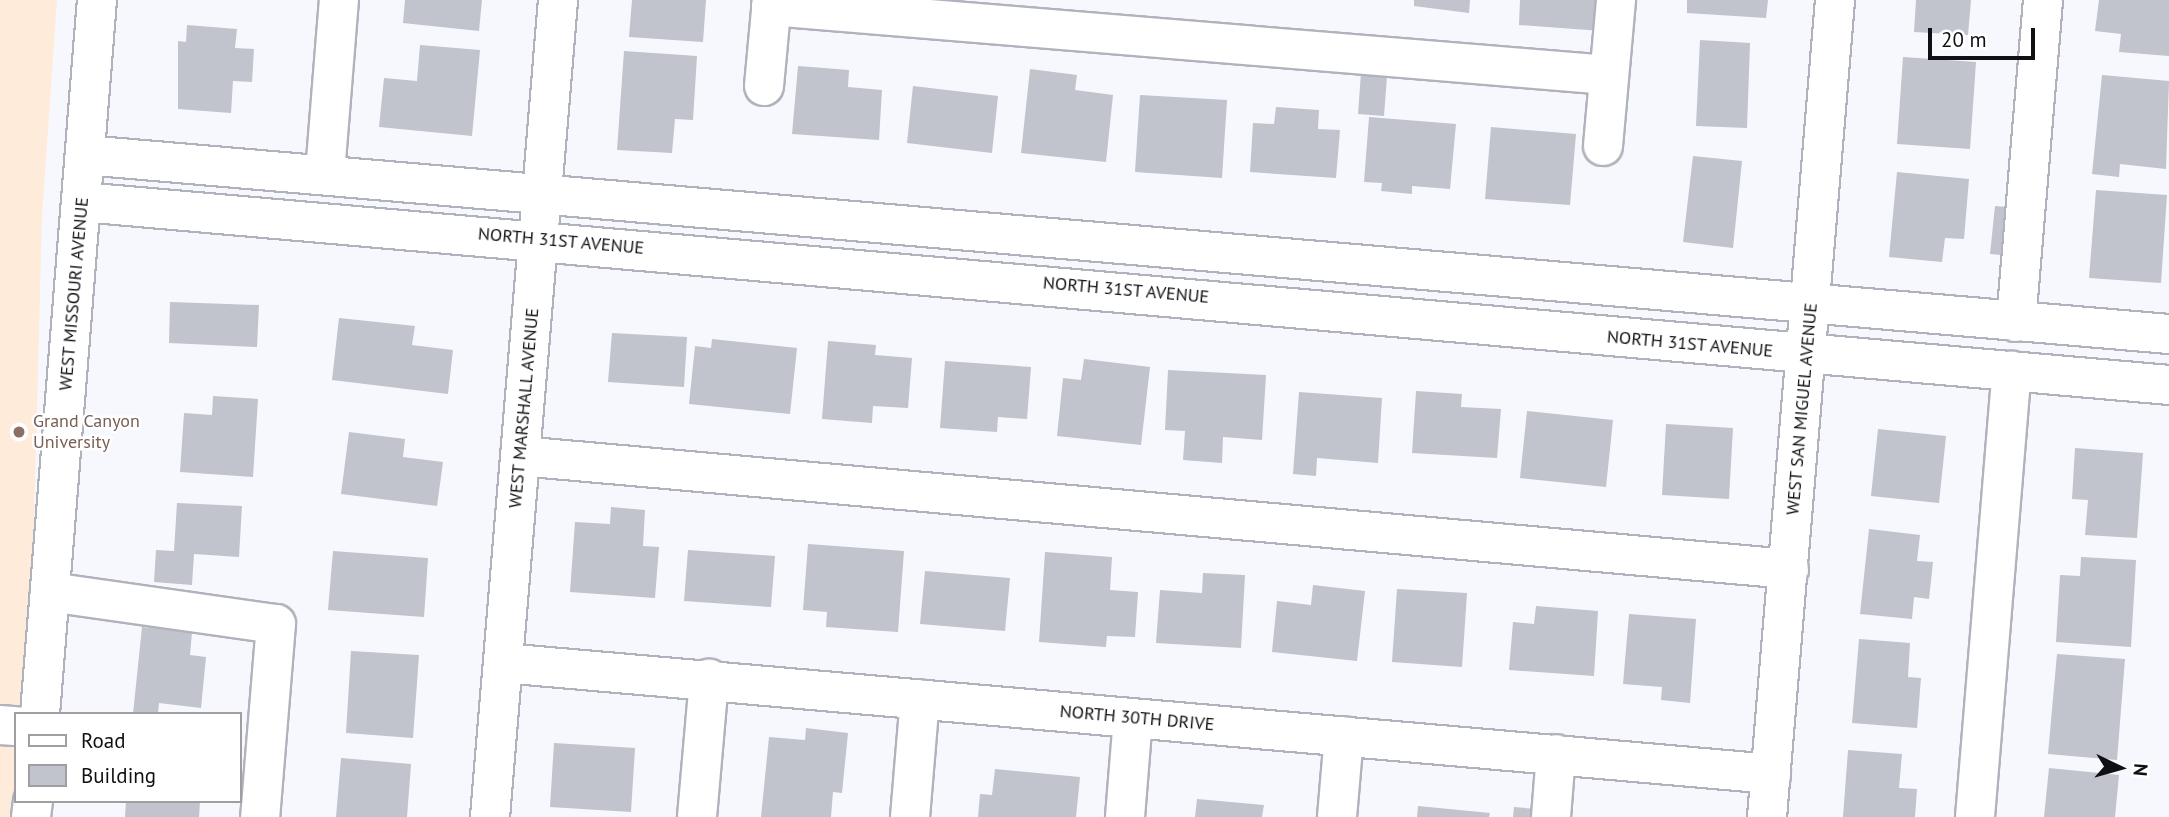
<!DOCTYPE html>
<style>
body{margin:0}
#map{position:relative;width:2169px;height:817px;overflow:hidden;background:#f7f8fe;font-family:"PT Sans",sans-serif}
div>[style]{position:absolute}
.education>*{inset:0;background:#feebda}
.building>*{inset:0;background:#c1c3cd}
.roads{filter:drop-shadow(2px 0 #b0b2bc) drop-shadow(-2px 0 #b0b2bc) drop-shadow(0 2px #b0b2bc) drop-shadow(0 -2px #b0b2bc)}
.minor>*{height:38px;margin:-19px;padding:0 19px;transform-origin:19px;border-radius:19px;background:#fff}
.dots>*{width:19px;height:19px;translate:-50% -50%;box-sizing:border-box;border:4px solid #fff;border-radius:50%}
span{translate:-50% -50%;white-space:nowrap;text-align:center;line-height:1.15;-webkit-text-stroke:5px #fff;paint-order:stroke}
.street-label{font-size:18px;color:#0f1013}
.education-label{font-size:18px;color:#785e54}
.left{translate:0 -50%;text-align:left}
.legend{position:absolute;left:14px;top:712px;width:228px;height:91px;box-sizing:border-box;background:#fff;border:2px solid #9f9fa1;margin:0;padding:9px 12px;list-style:none;font-size:21px;color:#0f1013}
.legend li{display:flex;align-items:center;gap:14px;height:35px}
.legend b{width:35px;border:2px solid #9f9fa1}
.north{position:absolute;left:2085px;top:733px;width:70px;height:70px;-webkit-text-stroke:5px #fff;paint-order:stroke;rotate:95deg;font-size:19px;font-weight:700;line-height:28px;text-align:center;color:#0f1013}
.north::after{content:'';display:block;margin:auto;width:24px;height:32px;background:#0f1013;clip-path:polygon(50% 0,100% 100%,50% 72%,0 100%)}
.scale{position:absolute;left:1928px;top:28px;width:107px;height:32px;box-sizing:border-box;border:4px solid #0f1013;border-top:0;padding-left:9px;font-size:21px;line-height:24px;white-space:nowrap;color:#0f1013;-webkit-text-stroke:5px #fff;paint-order:stroke}
</style>
<div id="map">
<div class="education">
<div style="clip-path:polygon(0 0,57px 0,42px 216px,29px 714px,16px 714px,16px 801px,22px 817px,0 817px)"></div>
</div>
<div class="building">
<div style="clip-path:polygon(405px 0,482px 0,479px 31px,403px 23px)"></div>
<div style="clip-path:polygon(632px 0,706px 0,703px 42px,629px 37px)"></div>
<div style="clip-path:polygon(1414px 0,1470px 0,1469px 13px,1414px 6px)"></div>
<div style="clip-path:polygon(1520px 0,1603px 0,1601px 31px,1519px 25px)"></div>
<div style="clip-path:polygon(1687px 0,1768px 0,1766px 18px,1687px 13px)"></div>
<div style="clip-path:polygon(1916px 0,1971px 0,1968px 35px,1914px 32px)"></div>
<div style="clip-path:polygon(2099px 0,2169px 0,2169px 56px,2119px 52px,2121px 34px,2095px 31px)"></div>
<div style="clip-path:polygon(187px 25px,237px 29px,235px 48px,254px 49px,252px 82px,233px 81px,231px 113px,178px 109px,178px 41px,186px 42px)"></div>
<div style="clip-path:polygon(1700px 40px,1750px 43px,1747px 128px,1696px 126px)"></div>
<div style="clip-path:polygon(420px 45px,480px 50px,472px 136px,379px 127px,384px 78px,417px 81px)"></div>
<div style="clip-path:polygon(624px 51px,697px 56px,693px 120px,675px 119px,672px 153px,617px 150px)"></div>
<div style="clip-path:polygon(1903px 57px,1976px 62px,1970px 149px,1897px 144px)"></div>
<div style="clip-path:polygon(798px 66px,849px 70px,848px 87px,882px 90px,879px 140px,792px 134px)"></div>
<div style="clip-path:polygon(1030px 69px,1077px 75px,1075px 90px,1113px 95px,1106px 162px,1021px 153px)"></div>
<div style="clip-path:polygon(1361px 73px,1387px 76px,1384px 116px,1358px 114px)"></div>
<div style="clip-path:polygon(2102px 75px,2169px 81px,2166px 169px,2120px 164px,2119px 177px,2092px 174px)"></div>
<div style="clip-path:polygon(913px 86px,998px 96px,992px 153px,907px 143px)"></div>
<div style="clip-path:polygon(1140px 95px,1227px 100px,1222px 178px,1135px 172px)"></div>
<div style="clip-path:polygon(1276px 107px,1319px 110px,1318px 129px,1340px 130px,1336px 178px,1250px 172px,1253px 123px,1274px 124px)"></div>
<div style="clip-path:polygon(1369px 117px,1456px 124px,1450px 189px,1412px 186px,1412px 194px,1381px 191px,1382px 183px,1364px 182px)"></div>
<div style="clip-path:polygon(1491px 127px,1576px 134px,1570px 205px,1485px 199px)"></div>
<div style="clip-path:polygon(1693px 156px,1742px 161px,1733px 248px,1683px 242px)"></div>
<div style="clip-path:polygon(1897px 172px,1969px 179px,1964px 239px,1945px 238px,1942px 262px,1889px 257px)"></div>
<div style="clip-path:polygon(2096px 190px,2167px 195px,2161px 283px,2089px 278px)"></div>
<div style="clip-path:polygon(1995px 206px,2017px 208px,2012px 256px,1990px 254px)"></div>
<div style="clip-path:polygon(170px 302px,259px 305px,257px 347px,169px 343px)"></div>
<div style="clip-path:polygon(339px 318px,415px 326px,412px 345px,453px 350px,448px 394px,332px 380px)"></div>
<div style="clip-path:polygon(612px 333px,687px 337px,684px 387px,608px 382px)"></div>
<div style="clip-path:polygon(712px 339px,797px 348px,790px 414px,689px 404px,695px 346px,711px 348px)"></div>
<div style="clip-path:polygon(828px 341px,876px 345px,875px 355px,912px 358px,908px 408px,873px 406px,872px 423px,822px 419px)"></div>
<div style="clip-path:polygon(1084px 359px,1150px 367px,1141px 445px,1057px 436px,1063px 378px,1081px 380px)"></div>
<div style="clip-path:polygon(945px 361px,1031px 367px,1027px 419px,998px 417px,997px 432px,940px 428px)"></div>
<div style="clip-path:polygon(1168px 370px,1266px 375px,1262px 440px,1223px 437px,1222px 463px,1183px 460px,1185px 431px,1165px 430px)"></div>
<div style="clip-path:polygon(1416px 391px,1462px 394px,1461px 407px,1501px 409px,1497px 458px,1412px 453px)"></div>
<div style="clip-path:polygon(1299px 392px,1382px 398px,1378px 463px,1317px 458px,1316px 476px,1293px 474px)"></div>
<div style="clip-path:polygon(213px 396px,258px 399px,253px 477px,180px 472px,184px 413px,212px 415px)"></div>
<div style="clip-path:polygon(1527px 411px,1613px 420px,1606px 487px,1520px 478px)"></div>
<div style="clip-path:polygon(1666px 424px,1733px 428px,1729px 499px,1662px 495px)"></div>
<div style="clip-path:polygon(1878px 429px,1946px 436px,1939px 503px,1871px 496px)"></div>
<div style="clip-path:polygon(349px 432px,405px 439px,403px 457px,443px 462px,437px 506px,341px 494px)"></div>
<div style="clip-path:polygon(2075px 448px,2143px 453px,2137px 538px,2085px 535px,2088px 500px,2072px 499px)"></div>
<div style="clip-path:polygon(177px 503px,242px 506px,239px 557px,194px 554px,192px 585px,154px 582px,156px 550px,174px 551px)"></div>
<div style="clip-path:polygon(611px 507px,645px 510px,643px 546px,659px 547px,655px 598px,570px 592px,575px 522px,610px 524px)"></div>
<div style="clip-path:polygon(1869px 529px,1920px 535px,1917px 561px,1933px 562px,1929px 599px,1914px 597px,1912px 619px,1860px 614px)"></div>
<div style="clip-path:polygon(808px 544px,904px 551px,898px 632px,826px 627px,827px 612px,803px 610px)"></div>
<div style="clip-path:polygon(688px 550px,775px 556px,771px 607px,684px 601px)"></div>
<div style="clip-path:polygon(333px 551px,428px 558px,424px 617px,328px 610px)"></div>
<div style="clip-path:polygon(1045px 552px,1112px 557px,1110px 590px,1138px 592px,1135px 637px,1107px 636px,1106px 647px,1039px 642px)"></div>
<div style="clip-path:polygon(2081px 557px,2136px 560px,2131px 647px,2056px 642px,2060px 575px,2080px 576px)"></div>
<div style="clip-path:polygon(925px 571px,1010px 578px,1005px 631px,920px 624px)"></div>
<div style="clip-path:polygon(1203px 573px,1245px 575px,1241px 648px,1156px 643px,1160px 590px,1202px 593px)"></div>
<div style="clip-path:polygon(1313px 585px,1365px 591px,1357px 661px,1272px 652px,1277px 601px,1311px 605px)"></div>
<div style="clip-path:polygon(1397px 589px,1467px 593px,1462px 667px,1392px 662px)"></div>
<div style="clip-path:polygon(1536px 606px,1598px 611px,1594px 676px,1509px 670px,1513px 622px,1534px 624px)"></div>
<div style="clip-path:polygon(1629px 614px,1696px 619px,1690px 703px,1661px 700px,1662px 687px,1623px 684px)"></div>
<div style="clip-path:polygon(142px 627px,192px 632px,190px 655px,206px 657px,201px 708px,159px 703px,158px 714px,133px 714px)"></div>
<div style="clip-path:polygon(1859px 639px,1910px 643px,1908px 677px,1921px 678px,1917px 728px,1852px 723px)"></div>
<div style="clip-path:polygon(351px 651px,419px 655px,413px 738px,346px 733px)"></div>
<div style="clip-path:polygon(2057px 654px,2125px 659px,2117px 760px,2048px 754px)"></div>
<div style="clip-path:polygon(806px 728px,848px 733px,842px 793px,833px 792px,831px 817px,761px 817px,769px 737px,805px 740px)"></div>
<div style="clip-path:polygon(554px 743px,635px 748px,631px 812px,550px 807px)"></div>
<div style="clip-path:polygon(1848px 750px,1902px 754px,1899px 788px,1917px 789px,1915px 817px,1843px 817px)"></div>
<div style="clip-path:polygon(341px 758px,411px 764px,407px 817px,336px 817px)"></div>
<div style="clip-path:polygon(2049px 768px,2119px 775px,2115px 817px,2044px 817px)"></div>
<div style="clip-path:polygon(995px 769px,1080px 777px,1076px 817px,978px 817px,980px 794px,992px 795px)"></div>
<div style="clip-path:polygon(1197px 799px,1264px 805px,1262px 817px,1195px 817px)"></div>
<div style="clip-path:polygon(126px 801px,200px 801px,199px 817px,125px 817px)"></div>
<div style="clip-path:polygon(1418px 806px,1490px 813px,1489px 817px,1417px 817px)"></div>
<div style="clip-path:polygon(1514px 807px,1536px 809px,1536px 817px,1513px 817px)"></div>
</div>
<div class="roads">
<div class="minor">
<div style="left:771px;top:6px;width:840px;rotate:4.71deg"></div>
<div style="left:764px;top:86px;width:86px;rotate:-84.7deg"></div>
<div style="left:1603px;top:146px;width:147px;rotate:-84.9deg"></div>
<div style="left:85px;top:155px;width:2092px;rotate:4.91deg"></div>
<div style="left:325px;top:173px;width:174px;rotate:-85.4deg"></div>
<div style="left:82px;top:202px;width:2095px;rotate:5.01deg"></div>
<div style="left:2016px;top:322px;width:323px;rotate:-85.2deg"></div>
<div style="left:520px;top:456px;width:1274px;rotate:5.09deg"></div>
<div style="left:50px;top:592px;width:228px;rotate:8.1deg"></div>
<div style="left:276px;top:624px;width:194px;rotate:94.7deg"></div>
<div style="left:503px;top:663px;width:1273px;rotate:5deg"></div>
<div style="left:40px;top:714px;width:716px;rotate:-85.44deg"></div>
<div style="left:0;top:725px;width:16px;rotate:4deg"></div>
<div style="left:31px;top:817px;width:16px;rotate:-83deg"></div>
<div style="left:490px;top:817px;width:820px;rotate:-85.24deg"></div>
<div style="left:697px;top:817px;width:139px;rotate:-85deg"></div>
<div style="left:910px;top:817px;width:118px;rotate:-85.2deg"></div>
<div style="left:1125px;top:817px;width:99px;rotate:-85.4deg"></div>
<div style="left:1337px;top:817px;width:81px;rotate:-85.1deg"></div>
<div style="left:1551px;top:817px;width:63px;rotate:-85.5deg"></div>
<div style="left:1767px;top:817px;width:820px;rotate:-85.24deg"></div>
<div style="left:1975px;top:817px;width:448px;rotate:-85.3deg"></div>
</div>
</div>
<div class="dots">
<div style="left:19px;top:432px;background:#8d6e63"></div>
</div>
<div class="street-label">
<span style="left:561px;top:241px;rotate:5deg">NORTH 31ST AVENUE</span>
<span style="left:1126px;top:290px;rotate:5deg">NORTH 31ST AVENUE</span>
<span style="left:74px;top:294px;rotate:-85deg">WEST MISSOURI AVENUE</span>
<span style="left:1690px;top:344px;rotate:5deg">NORTH 31ST AVENUE</span>
<span style="left:524px;top:408px;rotate:-85deg">WEST MARSHALL AVENUE</span>
<span style="left:1802px;top:409px;rotate:-85deg">WEST SAN MIGUEL AVENUE</span>
<span style="left:1137px;top:718px;rotate:5deg">NORTH 30TH DRIVE</span>
</div>
<div class="education-label">
<span class="left" style="left:33px;top:432px">Grand Canyon<br>University</span>
</div>
<ul class="legend">
<li><b style="height:9px;background:#fff"></b>Road</li>
<li><b style="height:19px;background:#c1c3cd"></b>Building</li>
</ul>
<div class="north">N</div>
<div class="scale">20 m</div>
</div>
